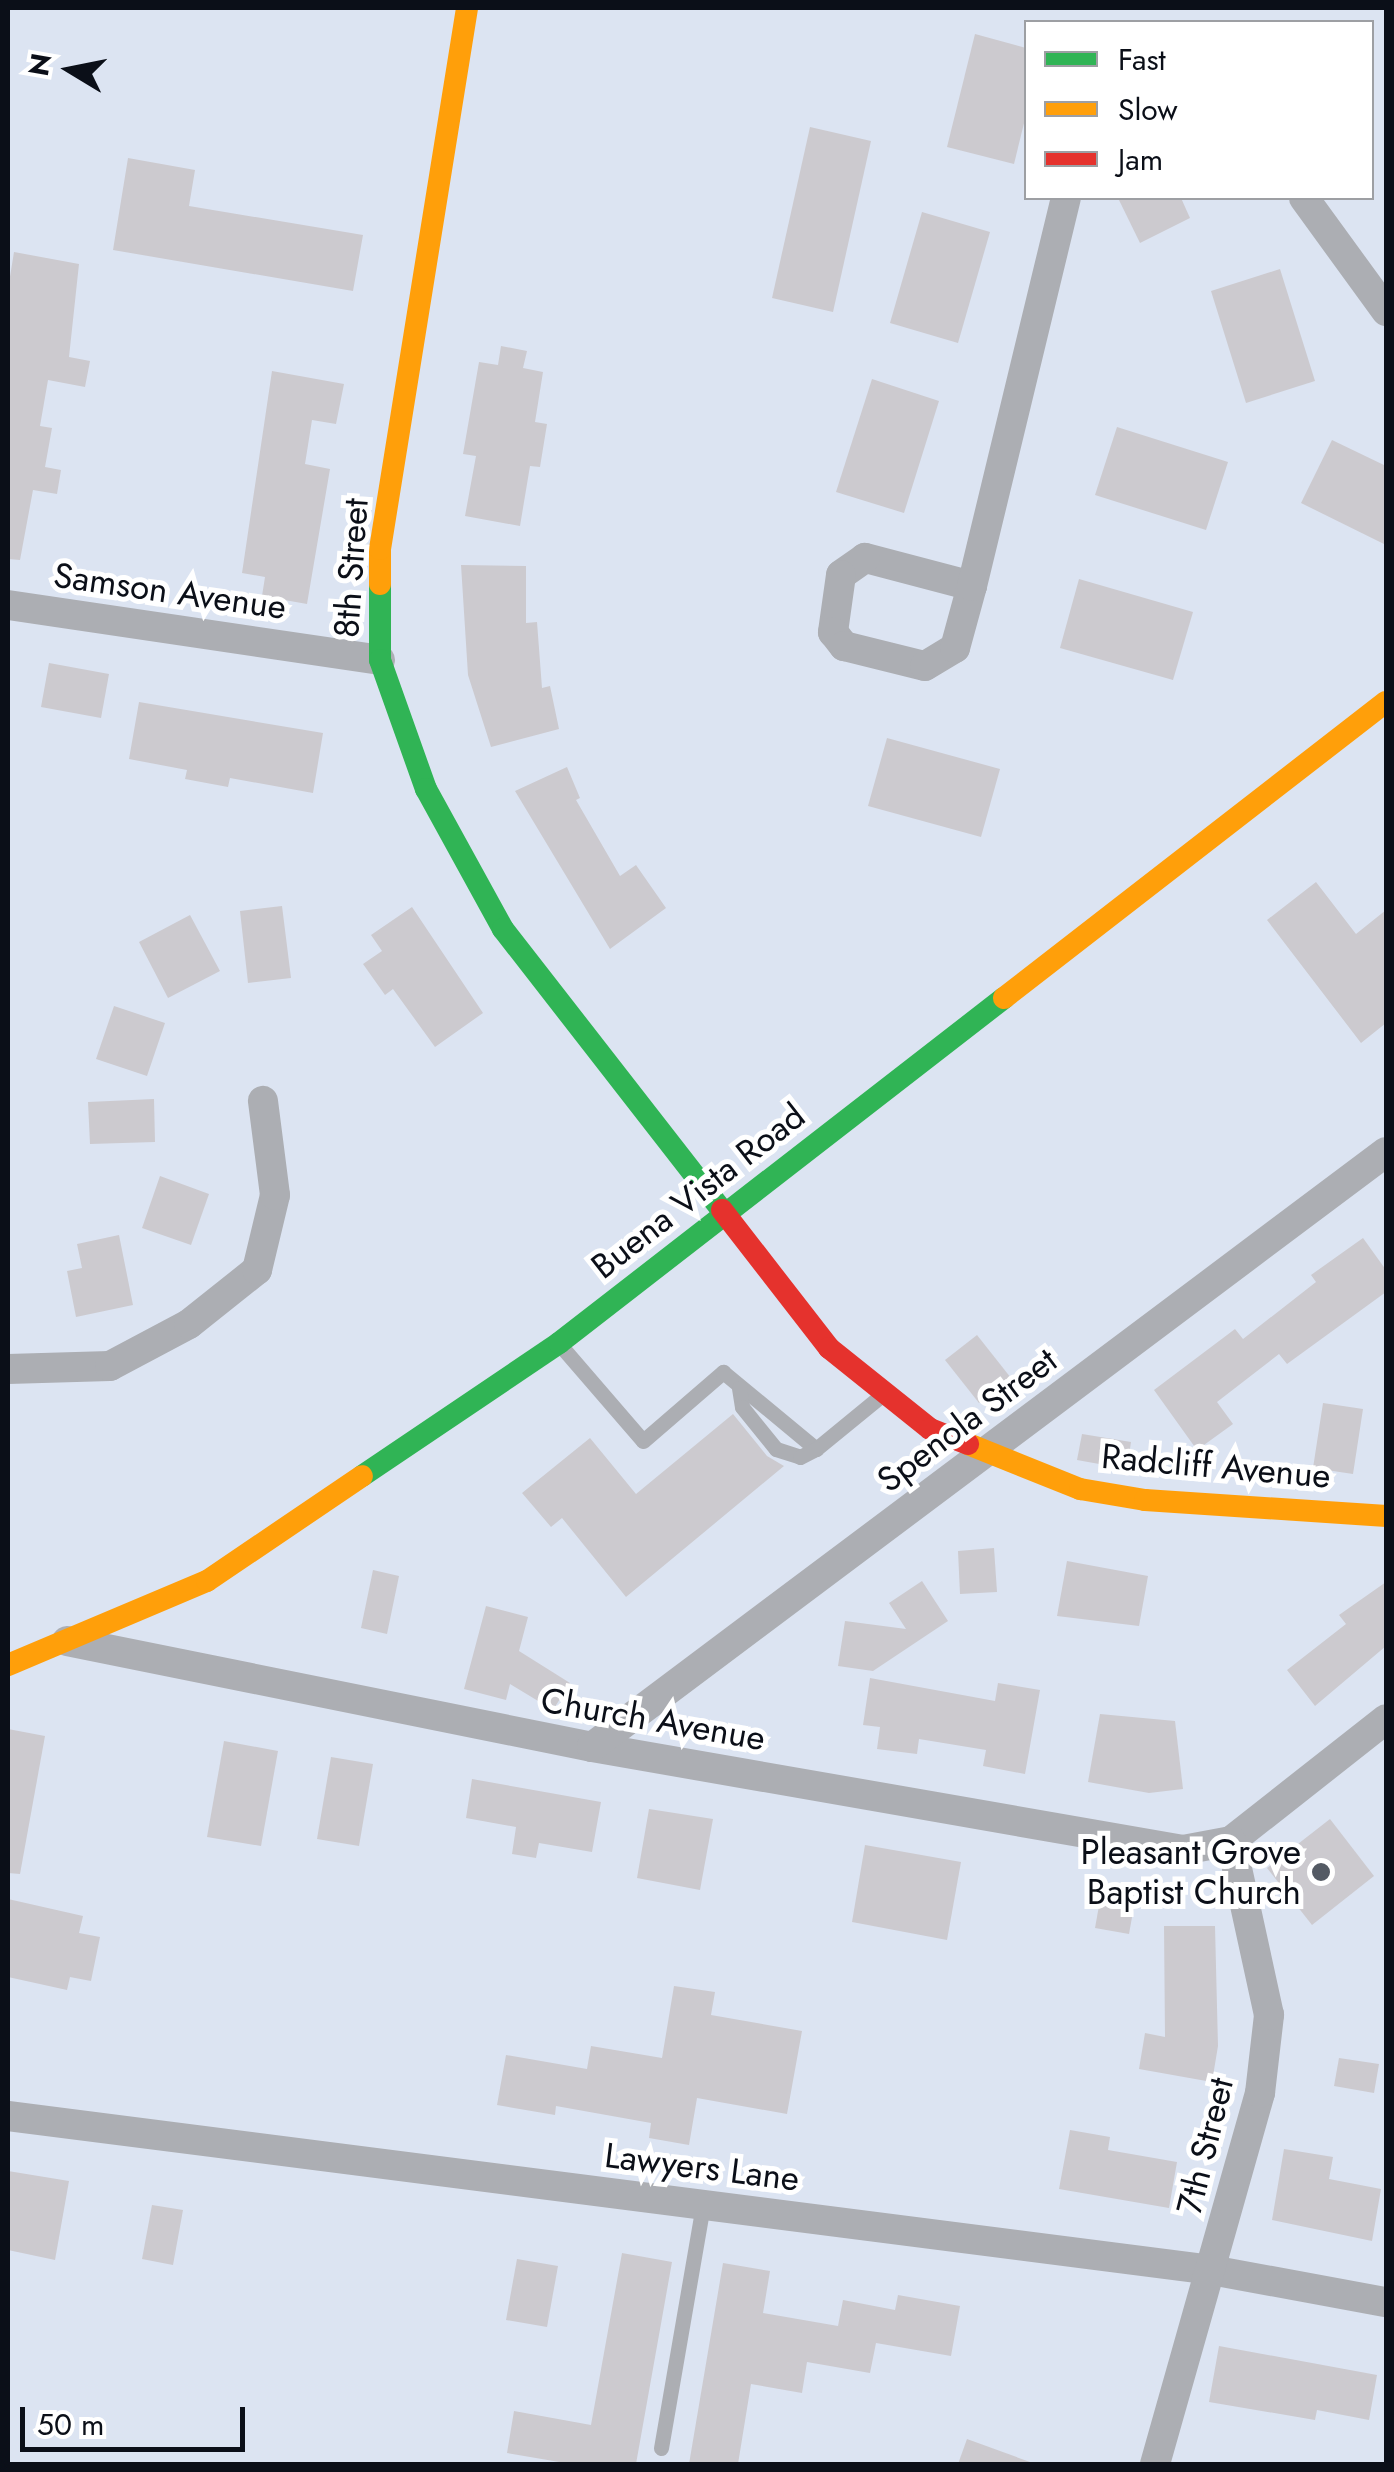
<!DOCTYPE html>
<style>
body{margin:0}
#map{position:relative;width:1394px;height:2472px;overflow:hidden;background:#dce4f2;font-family:Jost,sans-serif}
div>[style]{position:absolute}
.building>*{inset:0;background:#cccacf}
.lane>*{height:15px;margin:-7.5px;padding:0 7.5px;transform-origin:7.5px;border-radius:7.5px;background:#acaeb3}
.street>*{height:30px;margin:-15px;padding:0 15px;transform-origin:15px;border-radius:15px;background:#acaeb3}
.fast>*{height:22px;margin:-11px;padding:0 11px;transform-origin:11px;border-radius:11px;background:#30b455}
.slow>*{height:22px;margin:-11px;padding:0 11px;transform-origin:11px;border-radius:11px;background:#ff9f0a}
.jam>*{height:22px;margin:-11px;padding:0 11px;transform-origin:11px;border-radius:11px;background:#e5322d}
.dots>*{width:28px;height:28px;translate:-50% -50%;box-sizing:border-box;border:5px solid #fff;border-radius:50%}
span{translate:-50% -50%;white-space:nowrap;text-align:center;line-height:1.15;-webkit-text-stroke:10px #fff;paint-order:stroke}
.street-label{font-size:35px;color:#0b0f18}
.poi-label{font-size:35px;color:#0b0f18}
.right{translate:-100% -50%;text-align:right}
.frame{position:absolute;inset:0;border:10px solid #0b0f18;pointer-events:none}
.legend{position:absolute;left:1024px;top:20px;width:350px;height:180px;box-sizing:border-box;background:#fff;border:2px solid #9d9fa3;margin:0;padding:12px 18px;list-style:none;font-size:30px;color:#0b0f18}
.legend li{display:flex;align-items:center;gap:20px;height:50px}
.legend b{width:50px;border:2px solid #9d9fa3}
.north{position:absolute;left:20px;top:20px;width:100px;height:100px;-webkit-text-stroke:8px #fff;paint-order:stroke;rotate:280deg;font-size:28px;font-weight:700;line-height:40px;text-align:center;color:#0b0f18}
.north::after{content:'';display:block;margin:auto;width:35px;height:45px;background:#0b0f18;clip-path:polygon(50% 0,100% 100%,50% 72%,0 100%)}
.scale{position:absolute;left:20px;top:2407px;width:225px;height:45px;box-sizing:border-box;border:5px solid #0b0f18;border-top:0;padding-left:12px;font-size:30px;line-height:35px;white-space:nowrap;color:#0b0f18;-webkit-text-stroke:8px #fff;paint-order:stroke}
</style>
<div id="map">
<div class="building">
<div style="clip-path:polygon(975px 34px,1026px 48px,1026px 115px,1014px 164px,947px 147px)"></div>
<div style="clip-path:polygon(810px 127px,871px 141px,833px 312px,772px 298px)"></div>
<div style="clip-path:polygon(128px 158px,195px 170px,189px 206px,363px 235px,353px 291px,113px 250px)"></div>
<div style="clip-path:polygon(1118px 198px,1181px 198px,1190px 218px,1140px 243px)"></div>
<div style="clip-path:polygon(922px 212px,990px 232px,958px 343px,890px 323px)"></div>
<div style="clip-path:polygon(14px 252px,79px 264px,69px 357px,90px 361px,85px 387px,48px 380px,40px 426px,52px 428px,45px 467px,61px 470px,57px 494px,33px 490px,20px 560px,8px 559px,8px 289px)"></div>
<div style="clip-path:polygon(1280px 269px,1315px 381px,1246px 403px,1211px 291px)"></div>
<div style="clip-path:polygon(501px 346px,527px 351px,523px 368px,543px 372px,535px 422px,547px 424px,540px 467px,530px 466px,520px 526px,465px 516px,476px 456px,463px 454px,479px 362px,498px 365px)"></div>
<div style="clip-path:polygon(272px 371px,344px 384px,336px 424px,312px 420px,305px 464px,330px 469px,307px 604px,262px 596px,265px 577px,242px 573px)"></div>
<div style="clip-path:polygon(872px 379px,939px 401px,904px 513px,836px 492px)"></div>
<div style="clip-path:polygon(1117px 427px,1228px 462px,1206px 530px,1095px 495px)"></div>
<div style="clip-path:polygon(1332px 440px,1386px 466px,1386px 545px,1301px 503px)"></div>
<div style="clip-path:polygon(461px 565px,526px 566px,526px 623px,537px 622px,542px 688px,550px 686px,559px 729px,491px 747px,468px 675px)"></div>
<div style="clip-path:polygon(1079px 579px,1193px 612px,1173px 680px,1060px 648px)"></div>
<div style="clip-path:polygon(49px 663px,109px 674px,101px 718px,41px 707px)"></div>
<div style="clip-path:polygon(139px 702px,323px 733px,313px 793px,230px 778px,228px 787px,185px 779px,187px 770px,129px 759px)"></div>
<div style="clip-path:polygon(887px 738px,1000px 769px,981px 837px,868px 806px)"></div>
<div style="clip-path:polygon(567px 767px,580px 798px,576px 800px,620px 876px,636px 865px,666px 908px,610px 949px,515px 791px)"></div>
<div style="clip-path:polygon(1316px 882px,1356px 934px,1386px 910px,1386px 1023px,1361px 1043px,1267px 920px)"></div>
<div style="clip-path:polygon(282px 906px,291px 978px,248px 983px,240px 911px)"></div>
<div style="clip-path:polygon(412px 907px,483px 1013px,435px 1047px,393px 989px,385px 995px,363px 964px,382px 951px,371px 935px)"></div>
<div style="clip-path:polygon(190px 915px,220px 971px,168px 998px,139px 942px)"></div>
<div style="clip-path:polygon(114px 1006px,165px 1023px,147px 1076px,96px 1059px)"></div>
<div style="clip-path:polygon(154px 1099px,155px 1142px,90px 1144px,88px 1102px)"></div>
<div style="clip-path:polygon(160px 1176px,209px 1194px,191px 1245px,142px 1228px)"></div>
<div style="clip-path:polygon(119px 1235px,133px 1305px,76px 1317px,67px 1271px,82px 1268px,77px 1244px)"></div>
<div style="clip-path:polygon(1363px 1238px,1386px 1270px,1386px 1292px,1287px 1364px,1279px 1354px,1217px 1402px,1233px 1424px,1197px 1450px,1154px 1390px,1235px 1329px,1243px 1339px,1316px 1282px,1311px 1275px)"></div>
<div style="clip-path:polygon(977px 1335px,1011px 1378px,979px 1403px,945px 1360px)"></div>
<div style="clip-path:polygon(1323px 1403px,1363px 1409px,1353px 1474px,1313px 1468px)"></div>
<div style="clip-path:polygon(733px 1414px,767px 1456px,784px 1466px,626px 1597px,562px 1518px,551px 1527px,522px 1493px,590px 1438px,636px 1494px)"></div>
<div style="clip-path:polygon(1082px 1434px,1131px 1442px,1127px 1469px,1077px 1460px)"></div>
<div style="clip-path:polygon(994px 1548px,997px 1592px,960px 1594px,958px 1551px)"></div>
<div style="clip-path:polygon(1067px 1561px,1148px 1576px,1139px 1626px,1057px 1616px)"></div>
<div style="clip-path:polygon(373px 1570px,399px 1576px,387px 1634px,361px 1628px)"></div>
<div style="clip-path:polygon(922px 1581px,948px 1621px,873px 1671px,838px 1666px,845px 1621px,906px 1629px,889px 1603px)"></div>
<div style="clip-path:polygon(1386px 1582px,1386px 1646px,1315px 1706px,1287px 1670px,1346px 1624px,1339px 1615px)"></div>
<div style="clip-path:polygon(486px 1606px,528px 1617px,519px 1651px,570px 1683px,553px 1710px,510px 1684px,506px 1700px,464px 1689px)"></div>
<div style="clip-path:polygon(870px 1678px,995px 1701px,998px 1683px,1040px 1690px,1025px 1774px,983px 1766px,986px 1750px,919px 1739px,917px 1754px,877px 1749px,880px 1727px,863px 1725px)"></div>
<div style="clip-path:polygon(1100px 1714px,1175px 1721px,1183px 1789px,1149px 1793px,1088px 1782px)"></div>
<div style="clip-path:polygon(8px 1729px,45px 1736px,20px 1874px,8px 1873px)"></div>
<div style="clip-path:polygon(224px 1741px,278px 1751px,261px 1846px,207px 1837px)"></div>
<div style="clip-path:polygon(331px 1757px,373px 1764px,359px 1846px,317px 1839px)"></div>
<div style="clip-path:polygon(472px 1779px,601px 1802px,592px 1852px,539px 1843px,536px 1858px,512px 1854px,516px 1827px,466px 1818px)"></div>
<div style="clip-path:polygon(649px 1809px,713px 1819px,700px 1890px,637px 1878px)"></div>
<div style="clip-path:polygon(1330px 1819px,1374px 1876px,1312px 1925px,1267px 1868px)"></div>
<div style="clip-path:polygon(865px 1845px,961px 1862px,947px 1940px,852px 1922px)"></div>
<div style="clip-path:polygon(1102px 1889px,1136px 1895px,1129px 1934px,1095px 1928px)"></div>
<div style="clip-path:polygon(8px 1899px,83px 1916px,79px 1933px,100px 1937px,91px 1981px,70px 1977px,67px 1990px,8px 1977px)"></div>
<div style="clip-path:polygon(1164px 1926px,1215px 1926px,1218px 2046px,1212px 2082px,1139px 2069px,1145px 2033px,1165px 2037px)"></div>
<div style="clip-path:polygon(674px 1986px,715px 1992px,711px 2015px,802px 2031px,787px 2114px,697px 2098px,689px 2145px,649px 2138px,651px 2123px,556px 2106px,555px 2115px,497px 2105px,506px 2055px,587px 2069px,591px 2046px,662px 2058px)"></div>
<div style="clip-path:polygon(1339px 2058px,1379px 2064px,1374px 2093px,1334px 2086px)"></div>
<div style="clip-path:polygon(1070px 2130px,1110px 2137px,1108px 2150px,1177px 2162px,1169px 2208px,1059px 2189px)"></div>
<div style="clip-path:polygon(1284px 2149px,1333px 2157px,1329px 2179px,1381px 2189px,1372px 2241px,1272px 2220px)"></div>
<div style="clip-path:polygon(8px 2171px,69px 2181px,55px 2260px,8px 2250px)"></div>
<div style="clip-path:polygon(152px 2205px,183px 2210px,173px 2265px,142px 2259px)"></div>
<div style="clip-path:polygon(622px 2253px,672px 2262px,636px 2464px,571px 2464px,507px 2453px,514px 2411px,591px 2425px)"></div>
<div style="clip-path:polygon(517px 2259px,558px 2266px,547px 2327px,506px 2320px)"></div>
<div style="clip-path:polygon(723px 2263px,770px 2271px,763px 2313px,838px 2326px,843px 2300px,895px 2310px,898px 2295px,960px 2306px,951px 2356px,876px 2343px,870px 2373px,807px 2362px,802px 2393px,751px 2384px,738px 2464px,689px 2464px)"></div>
<div style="clip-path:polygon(1219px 2346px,1377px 2375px,1369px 2420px,1317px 2410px,1315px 2420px,1209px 2402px)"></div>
<div style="clip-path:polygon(967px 2439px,1030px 2462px,1030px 2464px,958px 2464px)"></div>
</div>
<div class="lane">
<div style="left:561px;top:1346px;width:125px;rotate:49.2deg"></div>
<div style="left:643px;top:1441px;width:106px;rotate:-40.8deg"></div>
<div style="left:723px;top:1372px;width:121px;rotate:39.6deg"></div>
<div style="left:816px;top:1449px;width:85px;rotate:-39.3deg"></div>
<div style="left:739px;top:1388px;width:19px;rotate:81deg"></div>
<div style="left:742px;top:1407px;width:54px;rotate:51deg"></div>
<div style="left:776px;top:1449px;width:25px;rotate:18deg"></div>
<div style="left:800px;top:1457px;width:18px;rotate:-27deg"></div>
<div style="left:661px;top:2448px;width:247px;rotate:-80.2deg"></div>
</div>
<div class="street">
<div style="left:1304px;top:198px;width:140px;rotate:54deg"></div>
<div style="left:972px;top:586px;width:111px;rotate:-165.3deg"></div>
<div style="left:865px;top:558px;width:29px;rotate:145deg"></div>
<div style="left:841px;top:575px;width:58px;rotate:98deg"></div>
<div style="left:833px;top:632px;width:18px;rotate:52deg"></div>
<div style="left:844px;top:646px;width:83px;rotate:13.9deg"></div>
<div style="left:925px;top:666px;width:35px;rotate:-31deg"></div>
<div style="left:955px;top:648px;width:64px;rotate:-74.7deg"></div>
<div style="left:972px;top:586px;width:399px;rotate:-76.4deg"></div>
<div style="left:8px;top:605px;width:376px;rotate:8.4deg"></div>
<div style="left:8px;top:1369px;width:102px;rotate:-1.7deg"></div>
<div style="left:110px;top:1366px;width:89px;rotate:-28deg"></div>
<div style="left:189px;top:1324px;width:87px;rotate:-38.5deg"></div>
<div style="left:257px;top:1270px;width:77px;rotate:-76.5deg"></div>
<div style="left:275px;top:1195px;width:95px;rotate:-97.3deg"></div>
<div style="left:67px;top:1641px;width:536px;rotate:11.41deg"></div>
<div style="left:592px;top:1747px;width:600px;rotate:9.89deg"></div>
<div style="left:1183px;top:1850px;width:49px;rotate:-10.6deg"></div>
<div style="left:1231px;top:1841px;width:197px;rotate:-38.2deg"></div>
<div style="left:592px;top:1747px;width:992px;rotate:-36.85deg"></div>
<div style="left:8px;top:2116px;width:1213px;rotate:7.29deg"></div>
<div style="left:1211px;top:2270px;width:178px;rotate:10.4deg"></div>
<div style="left:1155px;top:2464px;width:386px;rotate:-74.2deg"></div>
<div style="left:1260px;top:2093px;width:79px;rotate:-83.4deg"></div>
<div style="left:1269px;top:2015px;width:178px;rotate:-102.3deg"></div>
</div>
<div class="fast">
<div style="left:380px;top:584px;width:76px;rotate:90deg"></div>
<div style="left:380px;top:660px;width:137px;rotate:70.4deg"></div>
<div style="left:426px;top:789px;width:160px;rotate:61.2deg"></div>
<div style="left:503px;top:929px;width:356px;rotate:52.1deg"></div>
<div style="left:362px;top:1476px;width:238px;rotate:-34deg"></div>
<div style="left:559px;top:1343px;width:563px;rotate:-37.79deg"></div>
</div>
<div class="slow">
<div style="left:380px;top:584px;width:35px;rotate:-90deg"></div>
<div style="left:380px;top:549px;width:548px;rotate:-80.86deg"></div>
<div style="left:1004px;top:998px;width:483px;rotate:-37.8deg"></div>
<div style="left:968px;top:1444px;width:121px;rotate:21.9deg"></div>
<div style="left:1080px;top:1489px;width:66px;rotate:9.6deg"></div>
<div style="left:1145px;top:1500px;width:242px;rotate:3.8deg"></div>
<div style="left:8px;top:1665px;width:216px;rotate:-22.9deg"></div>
<div style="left:207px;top:1581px;width:187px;rotate:-34.1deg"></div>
</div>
<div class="jam">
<div style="left:722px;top:1210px;width:175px;rotate:52.2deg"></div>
<div style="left:829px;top:1348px;width:129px;rotate:38.7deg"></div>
<div style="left:930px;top:1429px;width:41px;rotate:21.5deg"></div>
</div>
<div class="dots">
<div style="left:1321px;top:1872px;background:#545a64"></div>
</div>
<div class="street-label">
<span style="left:351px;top:568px;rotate:-86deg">8th Street</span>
<span style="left:170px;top:591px;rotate:8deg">Samson Avenue</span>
<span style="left:698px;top:1191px;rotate:-38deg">Buena Vista Road</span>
<span style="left:967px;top:1420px;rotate:-37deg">Spenola Street</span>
<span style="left:1216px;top:1466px;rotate:5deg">Radcliff Avenue</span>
<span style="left:653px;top:1719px;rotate:10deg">Church Avenue</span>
<span style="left:1205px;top:2146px;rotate:-76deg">7th Street</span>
<span style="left:702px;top:2167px;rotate:7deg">Lawyers Lane</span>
</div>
<div class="poi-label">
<span class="right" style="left:1301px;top:1872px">Pleasant Grove<br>Baptist Church</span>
</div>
<div class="frame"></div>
<ul class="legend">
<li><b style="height:12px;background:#30b455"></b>Fast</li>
<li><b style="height:12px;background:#ff9f0a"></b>Slow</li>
<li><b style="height:12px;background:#e5322d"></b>Jam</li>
</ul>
<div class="north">N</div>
<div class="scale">50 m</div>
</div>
